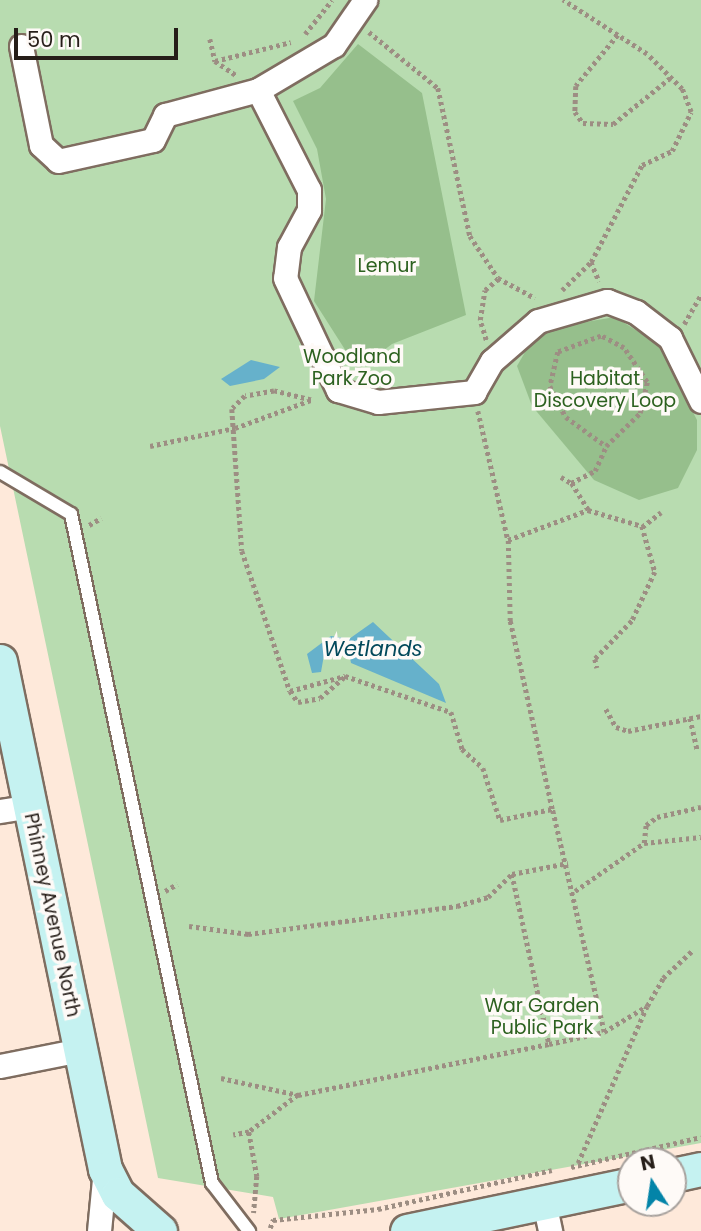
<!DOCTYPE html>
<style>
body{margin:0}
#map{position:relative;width:701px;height:1231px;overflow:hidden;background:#fee9da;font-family:Poppins,sans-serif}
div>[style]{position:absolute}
.green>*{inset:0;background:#b8dcb0}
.forest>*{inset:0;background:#96bf8c}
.water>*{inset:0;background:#66b1cb}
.path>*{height:4.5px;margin-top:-2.25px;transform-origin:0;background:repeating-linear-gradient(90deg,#9d8e83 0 3.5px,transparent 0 7px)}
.roads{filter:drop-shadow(2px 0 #7f6d60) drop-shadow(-2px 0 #7f6d60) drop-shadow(0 2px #7f6d60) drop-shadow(0 -2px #7f6d60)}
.lane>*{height:12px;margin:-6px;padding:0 6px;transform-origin:6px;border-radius:6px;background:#fff}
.street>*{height:23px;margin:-11.5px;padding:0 11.5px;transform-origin:11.5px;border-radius:11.5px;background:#fff}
.secondary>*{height:33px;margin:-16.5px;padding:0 16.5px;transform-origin:16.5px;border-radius:16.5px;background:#c5f2f1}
span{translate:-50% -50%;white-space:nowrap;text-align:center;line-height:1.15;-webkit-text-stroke:7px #fefaf7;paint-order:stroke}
.park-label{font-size:19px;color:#2c611f}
.street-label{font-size:19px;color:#261e19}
.water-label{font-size:21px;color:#03495b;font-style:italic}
.north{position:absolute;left:617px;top:1147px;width:70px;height:70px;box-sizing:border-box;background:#fefaf7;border:2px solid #a8a29e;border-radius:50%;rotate:348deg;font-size:19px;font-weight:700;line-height:28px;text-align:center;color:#261e19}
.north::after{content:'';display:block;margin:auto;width:24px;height:32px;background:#0384a8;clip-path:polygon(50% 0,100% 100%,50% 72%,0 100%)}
.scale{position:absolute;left:14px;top:28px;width:164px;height:32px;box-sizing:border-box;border:4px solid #261e19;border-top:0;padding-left:9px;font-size:21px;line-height:24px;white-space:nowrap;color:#261e19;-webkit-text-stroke:5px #fefaf7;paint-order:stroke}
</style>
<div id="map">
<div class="green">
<div style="clip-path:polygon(0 0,701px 0,701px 1143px,279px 1219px,273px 1197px,158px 1178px,0 426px)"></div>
</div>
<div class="forest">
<div style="clip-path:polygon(358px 44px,422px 93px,466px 315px,392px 344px,358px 370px,314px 301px,326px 199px,317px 149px,293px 101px,320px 88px)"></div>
<div style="clip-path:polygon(615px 317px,658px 344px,697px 420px,697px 450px,678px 488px,639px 500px,594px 480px,532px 406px,517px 366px,532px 340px,562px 326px)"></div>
</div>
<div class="water">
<div style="clip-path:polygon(251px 360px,280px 367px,264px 379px,230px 386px,221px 379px)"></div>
<div style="clip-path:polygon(373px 622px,439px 684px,446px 703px,351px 663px,349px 653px,336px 648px,324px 655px,321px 672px,312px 673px,307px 654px,331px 636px,349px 639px)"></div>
</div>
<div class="path">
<div style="left:369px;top:32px;width:89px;rotate:39.1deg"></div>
<div style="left:438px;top:88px;width:151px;rotate:77.8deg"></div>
<div style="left:470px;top:236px;width:50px;rotate:56.3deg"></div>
<div style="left:498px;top:278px;width:42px;rotate:28.4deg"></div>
<div style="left:305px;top:34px;width:43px;rotate:-51.5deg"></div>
<div style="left:618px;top:35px;width:66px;rotate:129.5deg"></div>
<div style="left:576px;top:86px;width:26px;rotate:92deg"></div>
<div style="left:575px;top:112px;width:14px;rotate:54deg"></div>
<div style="left:583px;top:123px;width:30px;rotate:2deg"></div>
<div style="left:613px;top:124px;width:73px;rotate:-38.9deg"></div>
<div style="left:210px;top:39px;width:23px;rotate:77deg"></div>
<div style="left:215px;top:61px;width:25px;rotate:34deg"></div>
<div style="left:215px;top:61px;width:78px;rotate:-14deg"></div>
<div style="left:591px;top:262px;width:21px;rotate:67deg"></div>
<div style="left:562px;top:290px;width:40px;rotate:-44deg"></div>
<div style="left:591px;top:262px;width:110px;rotate:-62.3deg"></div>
<div style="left:642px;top:165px;width:33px;rotate:-25deg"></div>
<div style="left:672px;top:151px;width:43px;rotate:-64deg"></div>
<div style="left:691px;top:112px;width:25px;rotate:-111deg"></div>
<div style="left:682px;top:89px;width:49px;rotate:-135deg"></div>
<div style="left:647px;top:54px;width:100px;rotate:-147.3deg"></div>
<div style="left:684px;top:324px;width:34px;rotate:-60deg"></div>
<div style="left:486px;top:340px;width:21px;rotate:-107deg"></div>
<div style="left:480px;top:320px;width:30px;rotate:-81deg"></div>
<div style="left:485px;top:290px;width:17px;rotate:-40deg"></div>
<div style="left:311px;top:400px;width:38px;rotate:-166deg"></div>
<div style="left:274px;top:391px;width:29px;rotate:170deg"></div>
<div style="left:245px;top:396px;width:18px;rotate:135deg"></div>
<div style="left:232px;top:409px;width:142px;rotate:86deg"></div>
<div style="left:242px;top:551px;width:148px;rotate:71.1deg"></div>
<div style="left:290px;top:691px;width:57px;rotate:-15.3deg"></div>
<div style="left:345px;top:676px;width:112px;rotate:18.8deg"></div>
<div style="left:451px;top:712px;width:39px;rotate:73deg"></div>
<div style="left:462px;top:749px;width:28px;rotate:42deg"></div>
<div style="left:483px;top:768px;width:55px;rotate:71.9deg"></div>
<div style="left:500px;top:820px;width:53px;rotate:-11.9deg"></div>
<div style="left:552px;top:809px;width:193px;rotate:-102.6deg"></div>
<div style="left:510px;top:621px;width:81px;rotate:-91.4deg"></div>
<div style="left:508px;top:540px;width:85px;rotate:-20.6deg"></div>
<div style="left:588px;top:510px;width:56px;rotate:16.5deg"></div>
<div style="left:642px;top:526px;width:48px;rotate:74.2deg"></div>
<div style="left:655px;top:572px;width:54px;rotate:115.1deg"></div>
<div style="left:632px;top:621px;width:53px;rotate:134.2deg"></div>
<div style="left:595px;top:659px;width:9px;rotate:77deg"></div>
<div style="left:478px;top:411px;width:132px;rotate:76.9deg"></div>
<div style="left:150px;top:446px;width:87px;rotate:-12deg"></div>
<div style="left:235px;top:428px;width:81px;rotate:-20.2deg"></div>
<div style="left:561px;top:477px;width:12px;rotate:31deg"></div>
<div style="left:588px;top:510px;width:32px;rotate:-122deg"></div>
<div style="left:571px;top:483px;width:27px;rotate:-27deg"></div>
<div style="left:595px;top:471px;width:27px;rotate:-66deg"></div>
<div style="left:606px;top:446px;width:47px;rotate:-44.1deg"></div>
<div style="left:640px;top:413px;width:32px;rotate:-77deg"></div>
<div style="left:647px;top:382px;width:41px;rotate:-124.1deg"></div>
<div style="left:624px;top:348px;width:26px;rotate:-152deg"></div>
<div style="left:601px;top:336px;width:46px;rotate:159.6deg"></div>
<div style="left:558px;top:352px;width:35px;rotate:103deg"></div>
<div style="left:550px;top:386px;width:35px;rotate:63deg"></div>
<div style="left:566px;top:417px;width:49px;rotate:35.9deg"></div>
<div style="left:89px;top:525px;width:14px;rotate:-30deg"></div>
<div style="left:642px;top:527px;width:24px;rotate:-38deg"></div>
<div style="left:290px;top:691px;width:14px;rotate:54deg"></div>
<div style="left:298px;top:702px;width:22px;rotate:-10deg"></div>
<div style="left:320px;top:698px;width:33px;rotate:-41deg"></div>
<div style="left:606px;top:709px;width:21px;rotate:61deg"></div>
<div style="left:616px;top:727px;width:13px;rotate:18deg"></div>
<div style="left:628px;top:731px;width:75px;rotate:-11.6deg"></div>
<div style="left:690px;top:718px;width:32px;rotate:77deg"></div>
<div style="left:644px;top:843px;width:18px;rotate:-84deg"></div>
<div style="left:646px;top:825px;width:14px;rotate:-36deg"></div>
<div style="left:657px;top:817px;width:45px;rotate:-12.8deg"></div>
<div style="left:512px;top:874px;width:174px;rotate:77.7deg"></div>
<div style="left:549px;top:1044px;width:56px;rotate:-12.3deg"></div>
<div style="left:604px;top:1032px;width:229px;rotate:-103.1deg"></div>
<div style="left:165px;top:891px;width:14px;rotate:-30deg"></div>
<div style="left:575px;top:891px;width:84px;rotate:-34.8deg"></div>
<div style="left:644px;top:843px;width:57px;rotate:-6deg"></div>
<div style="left:189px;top:926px;width:60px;rotate:7.7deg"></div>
<div style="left:248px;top:934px;width:211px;rotate:-7.6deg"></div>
<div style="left:457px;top:906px;width:32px;rotate:-16deg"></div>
<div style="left:488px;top:897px;width:33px;rotate:-44deg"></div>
<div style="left:512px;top:874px;width:57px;rotate:-11.1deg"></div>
<div style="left:604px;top:1032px;width:50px;rotate:-31.2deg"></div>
<div style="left:647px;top:1006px;width:32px;rotate:-60deg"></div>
<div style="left:663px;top:978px;width:40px;rotate:-43deg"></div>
<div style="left:221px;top:1078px;width:79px;rotate:12.4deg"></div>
<div style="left:298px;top:1095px;width:61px;rotate:142.9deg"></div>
<div style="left:249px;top:1132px;width:16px;rotate:169deg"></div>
<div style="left:298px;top:1095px;width:256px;rotate:-11.5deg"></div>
<div style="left:249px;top:1132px;width:45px;rotate:79.7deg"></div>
<div style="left:257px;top:1176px;width:37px;rotate:95deg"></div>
<div style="left:578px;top:1163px;width:171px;rotate:-66.3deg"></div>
<div style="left:571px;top:1167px;width:133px;rotate:-13deg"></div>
<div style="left:270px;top:1228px;width:9px;rotate:-69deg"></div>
<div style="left:273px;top:1220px;width:106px;rotate:-6deg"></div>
<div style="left:378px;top:1209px;width:178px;rotate:-12.6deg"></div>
</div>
<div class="roads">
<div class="lane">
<div style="left:0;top:472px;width:82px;rotate:30.6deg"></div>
<div style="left:71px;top:514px;width:684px;rotate:78.1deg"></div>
<div style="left:212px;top:1183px;width:61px;rotate:52.4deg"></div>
</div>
<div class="street">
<div style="left:21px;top:46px;width:101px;rotate:78.6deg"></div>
<div style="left:41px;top:145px;width:23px;rotate:43deg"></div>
<div style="left:58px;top:161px;width:97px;rotate:-12.5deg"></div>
<div style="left:153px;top:140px;width:28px;rotate:-64deg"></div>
<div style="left:165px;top:115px;width:96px;rotate:-15deg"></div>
<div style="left:258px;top:90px;width:88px;rotate:-30.6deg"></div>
<div style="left:334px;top:45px;width:55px;rotate:-55.4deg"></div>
<div style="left:258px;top:90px;width:112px;rotate:63deg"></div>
<div style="left:309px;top:190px;width:20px;rotate:90deg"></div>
<div style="left:309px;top:210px;width:42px;rotate:118.4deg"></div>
<div style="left:289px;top:247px;width:31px;rotate:97deg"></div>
<div style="left:285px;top:278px;width:124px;rotate:64.7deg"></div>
<div style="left:338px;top:390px;width:42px;rotate:16.7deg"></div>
<div style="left:378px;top:402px;width:97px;rotate:-5.9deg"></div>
<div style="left:474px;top:392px;width:36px;rotate:-60deg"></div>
<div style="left:492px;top:361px;width:61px;rotate:-41deg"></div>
<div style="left:538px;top:321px;width:72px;rotate:-16.2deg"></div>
<div style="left:607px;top:301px;width:31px;rotate:21deg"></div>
<div style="left:636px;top:312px;width:43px;rotate:37.4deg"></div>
<div style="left:670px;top:338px;width:70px;rotate:63.8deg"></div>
<div style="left:0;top:811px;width:30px;rotate:-9deg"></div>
<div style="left:0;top:1066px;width:82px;rotate:-11.3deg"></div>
<div style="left:544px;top:1202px;width:30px;rotate:78deg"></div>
<div style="left:99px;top:1231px;width:62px;rotate:-84.5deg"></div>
</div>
<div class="secondary">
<div style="left:0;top:661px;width:519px;rotate:78.32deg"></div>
<div style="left:105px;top:1169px;width:28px;rotate:63deg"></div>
<div style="left:118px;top:1194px;width:56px;rotate:41.4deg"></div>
<div style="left:673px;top:1175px;width:29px;rotate:-12deg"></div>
<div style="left:407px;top:1231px;width:229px;rotate:-11.8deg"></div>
</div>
</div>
<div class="park-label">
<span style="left:387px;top:266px">Lemur</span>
<span style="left:352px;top:368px">Woodland<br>Park Zoo</span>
<span style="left:605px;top:390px">Habitat<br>Discovery Loop</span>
<span style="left:542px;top:1017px">War Garden<br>Public Park</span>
</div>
<div class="street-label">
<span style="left:52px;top:915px;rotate:78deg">Phinney Avenue North</span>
</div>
<div class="water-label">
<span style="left:373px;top:649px">Wetlands</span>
</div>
<div class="north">N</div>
<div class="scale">50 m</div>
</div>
